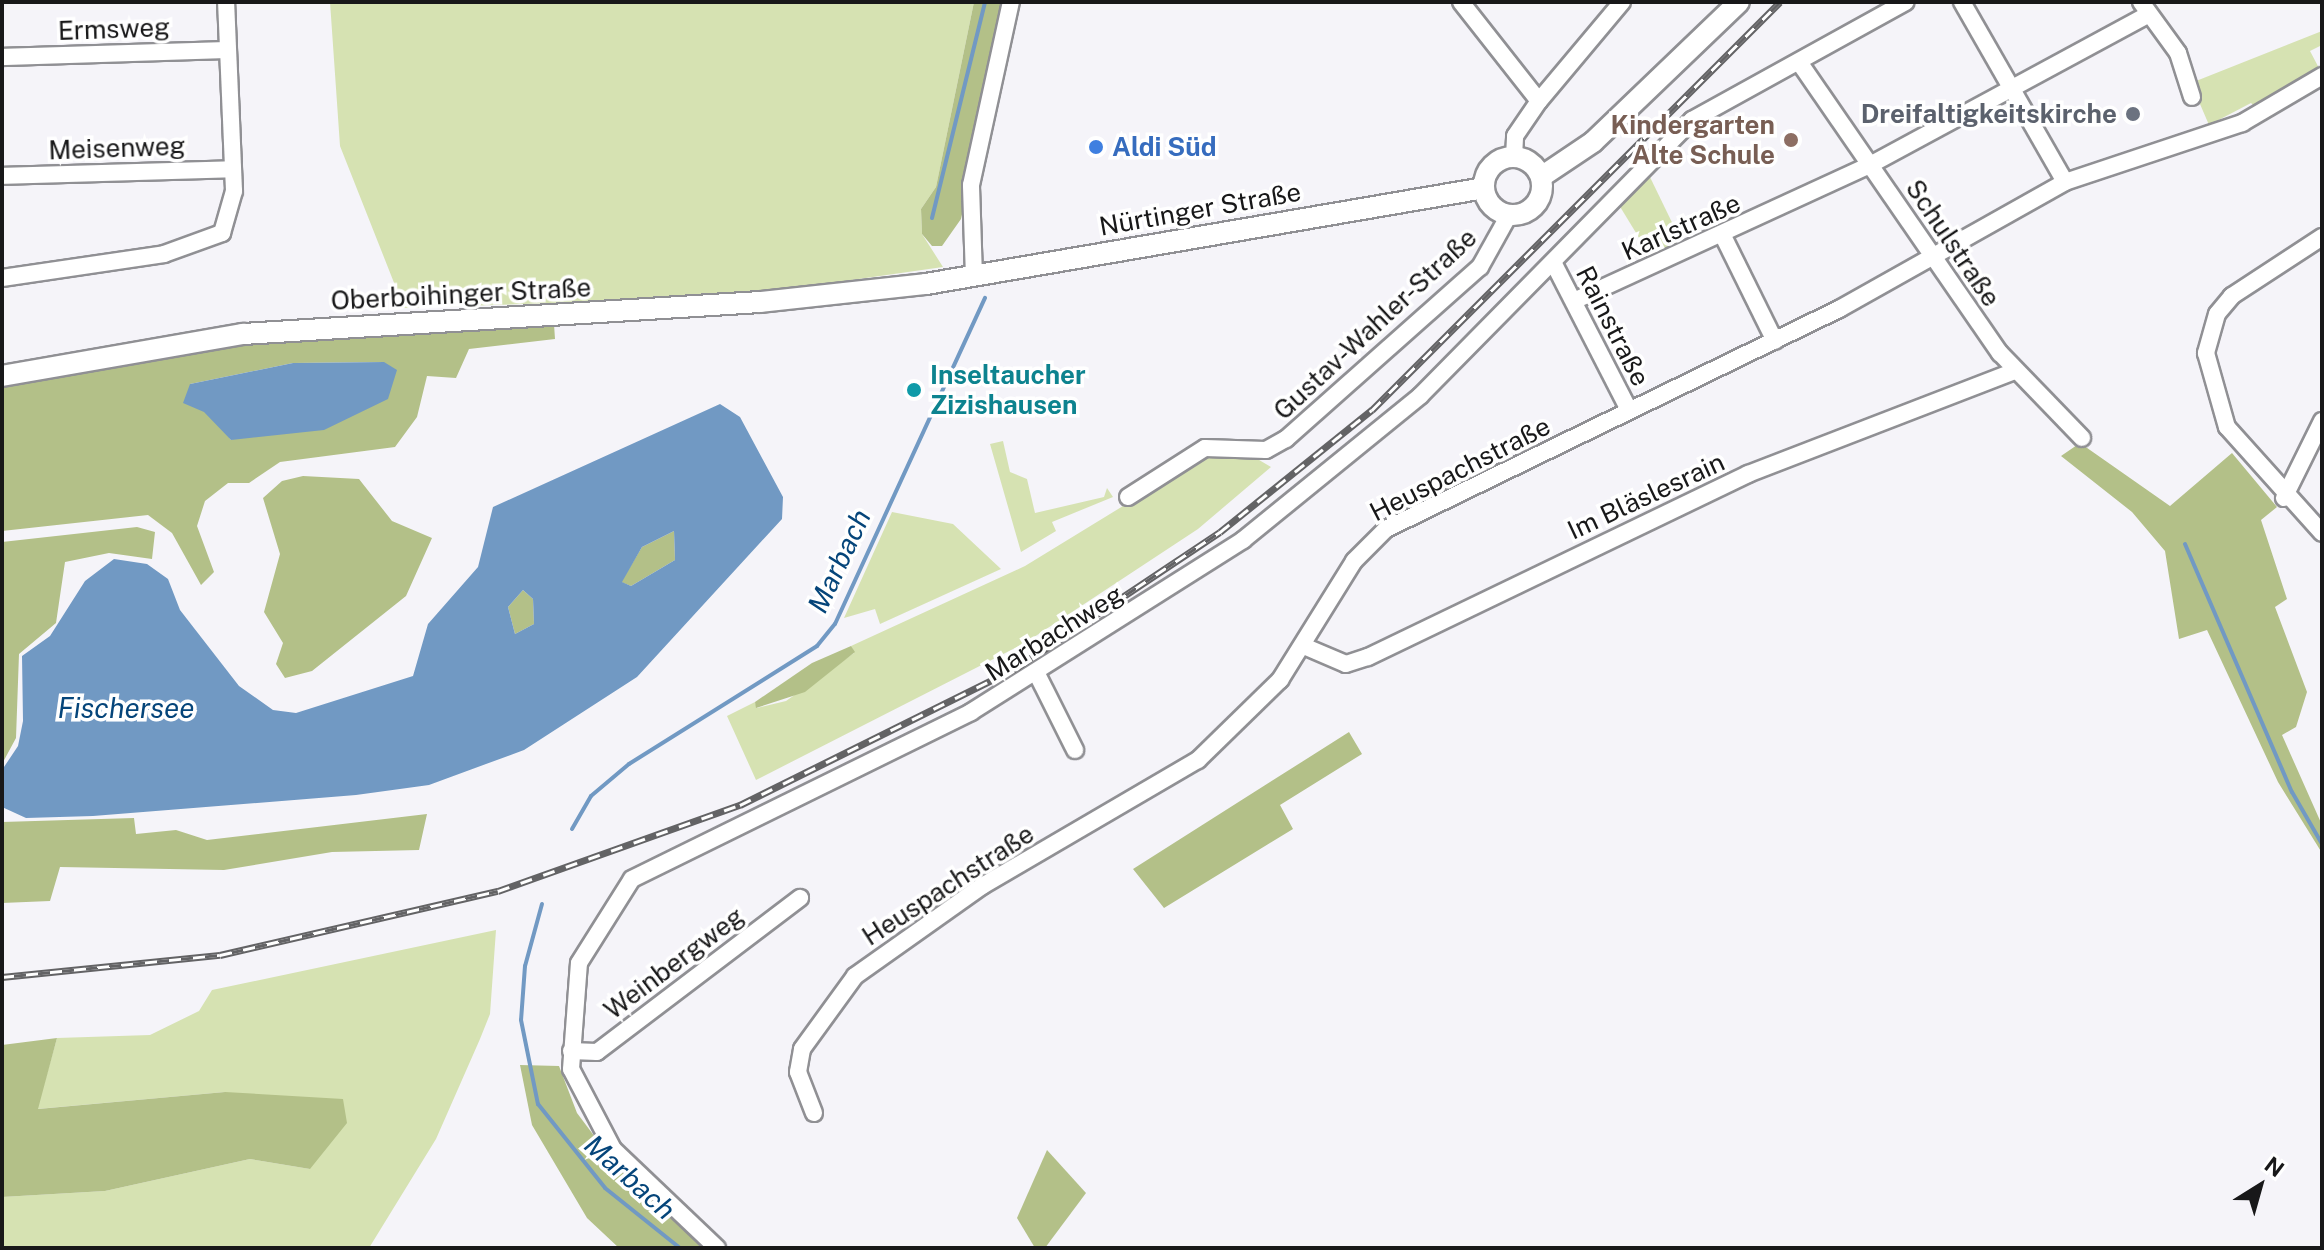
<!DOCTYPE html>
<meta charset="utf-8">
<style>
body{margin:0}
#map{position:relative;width:2324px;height:1250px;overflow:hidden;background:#f5f4f9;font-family:"Public Sans",sans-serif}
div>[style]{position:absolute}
.green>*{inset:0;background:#d6e2b2}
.forest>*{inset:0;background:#b3c088}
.water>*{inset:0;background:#7199c3}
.stream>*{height:4px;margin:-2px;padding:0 2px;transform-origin:2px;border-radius:2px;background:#7199c3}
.roads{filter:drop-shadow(2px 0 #909094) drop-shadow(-2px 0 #909094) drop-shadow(0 2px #909094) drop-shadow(0 -2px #909094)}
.minor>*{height:16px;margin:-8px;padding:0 8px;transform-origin:8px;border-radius:8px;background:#fff}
.major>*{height:20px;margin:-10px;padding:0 10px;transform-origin:10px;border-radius:10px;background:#fff}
.major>.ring{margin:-10px;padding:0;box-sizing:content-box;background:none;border:20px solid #fff;border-radius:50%}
.rail>*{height:7px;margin-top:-3.5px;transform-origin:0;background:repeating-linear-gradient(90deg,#fff 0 12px,#636365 0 24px);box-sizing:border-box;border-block:2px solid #636365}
.dots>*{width:22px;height:22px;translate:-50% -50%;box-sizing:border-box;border:4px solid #fff;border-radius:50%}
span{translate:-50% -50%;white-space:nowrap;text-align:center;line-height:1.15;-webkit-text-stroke:7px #fff;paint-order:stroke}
.street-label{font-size:26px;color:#181819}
.worship-label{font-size:26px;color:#5b616d;font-weight:700}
.right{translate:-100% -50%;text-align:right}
.education-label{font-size:26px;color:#785e54;font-weight:700}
.shop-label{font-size:26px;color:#366cbe;font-weight:700}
.left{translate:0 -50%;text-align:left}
.culture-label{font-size:26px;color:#0d838f;font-weight:700}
.water-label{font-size:28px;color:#05457a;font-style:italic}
.frame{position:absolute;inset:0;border:4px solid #181819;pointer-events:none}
.north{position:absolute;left:2220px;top:1146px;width:80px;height:80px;-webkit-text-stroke:6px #fff;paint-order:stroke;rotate:37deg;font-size:22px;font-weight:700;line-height:32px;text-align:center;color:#181819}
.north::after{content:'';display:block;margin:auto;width:28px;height:36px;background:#181819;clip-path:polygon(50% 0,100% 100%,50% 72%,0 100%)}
</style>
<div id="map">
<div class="green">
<div style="clip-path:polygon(330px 2px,974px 2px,936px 187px,921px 209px,922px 234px,943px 267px,733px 297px,404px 308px,340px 146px)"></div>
<div style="clip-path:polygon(2322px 31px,2322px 45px,2310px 51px,2320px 70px,2257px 109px,2251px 103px,2209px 125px,2191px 83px)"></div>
<div style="clip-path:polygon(1648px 173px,1682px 243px,1652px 259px,1619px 205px)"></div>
<div style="clip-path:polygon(1003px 441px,1010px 472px,1027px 479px,1035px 513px,1104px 497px,1107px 488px,1113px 497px,1052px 522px,1056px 531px,1021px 552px,990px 444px)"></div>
<div style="clip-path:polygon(1208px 454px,1254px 457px,1271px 467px,1198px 529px,1025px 643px,756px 780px,727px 716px,755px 702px,757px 708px,786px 701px,854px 653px,851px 646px,1025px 566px)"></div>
<div style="clip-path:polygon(892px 512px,953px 524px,1001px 569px,880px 624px,875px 609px,844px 618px)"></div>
<div style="clip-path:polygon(496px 930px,490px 1014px,480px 1039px,436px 1139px,369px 1248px,2px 1248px,2px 1197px,105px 1191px,250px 1159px,310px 1169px,225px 1092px,37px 1109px,57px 1038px,150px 1035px,199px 1011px,212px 990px)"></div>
</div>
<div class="forest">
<div style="clip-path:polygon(974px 2px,1008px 2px,961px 219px,942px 246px,932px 246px,922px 234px,921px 209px,936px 187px)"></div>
<div style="clip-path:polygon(evenodd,554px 324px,555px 339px,469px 349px,456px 378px,427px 376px,417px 417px,395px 447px,280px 462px,249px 483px,228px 483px,205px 501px,197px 526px,214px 572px,201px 585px,172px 533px,148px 515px,2px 531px,2px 384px,198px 348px,554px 324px,384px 362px,231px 440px,190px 384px,293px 363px,384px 362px)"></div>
<div style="clip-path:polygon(2080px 443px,2170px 506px,2232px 453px,2277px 507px,2261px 520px,2287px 599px,2275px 607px,2307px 692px,2296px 727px,2282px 735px,2322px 825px,2322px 853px,2278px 782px,2207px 630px,2179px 639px,2165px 551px,2132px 512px,2061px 456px)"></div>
<div style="clip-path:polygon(303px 476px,359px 479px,392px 521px,432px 538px,406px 596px,312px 671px,285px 678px,276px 664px,283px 643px,264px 612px,280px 554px,263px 498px,282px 481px)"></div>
<div style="clip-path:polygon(137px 527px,155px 532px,152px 559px,109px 553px,65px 562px,56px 623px,19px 654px,16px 738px,2px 764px,2px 542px)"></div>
<div style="clip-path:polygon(674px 531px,675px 560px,631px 586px,621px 582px,642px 547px)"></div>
<div style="clip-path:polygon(523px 590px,533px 599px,534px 624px,515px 634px,508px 607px)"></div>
<div style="clip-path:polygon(851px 646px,855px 652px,805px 692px,756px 708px,755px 702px,812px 663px)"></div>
<div style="clip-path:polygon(1349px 732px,1362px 754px,1280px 805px,1293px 829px,1164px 908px,1133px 869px)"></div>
<div style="clip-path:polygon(427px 814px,419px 850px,332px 852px,224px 870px,60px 867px,50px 901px,2px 903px,2px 822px,134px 818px,136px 834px,176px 830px,207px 840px)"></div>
<div style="clip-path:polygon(57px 1038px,38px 1109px,225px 1092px,343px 1099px,347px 1123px,310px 1169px,250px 1159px,105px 1191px,2px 1197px,2px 1045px)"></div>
<div style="clip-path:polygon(520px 1065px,559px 1066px,577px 1113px,613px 1161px,706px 1248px,619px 1248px,587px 1218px,532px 1125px)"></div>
<div style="clip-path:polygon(1047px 1150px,1086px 1193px,1045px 1248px,1035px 1248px,1017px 1218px)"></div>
</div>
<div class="water">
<div style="clip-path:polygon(384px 362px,397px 370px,388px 399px,324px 430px,231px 440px,204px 412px,183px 403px,190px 384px,293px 363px)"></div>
<div style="clip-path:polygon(evenodd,720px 404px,740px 417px,783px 497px,782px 519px,637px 677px,524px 750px,429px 785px,356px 795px,93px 816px,26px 818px,2px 807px,2px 770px,18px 746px,23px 721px,22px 656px,50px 636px,85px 581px,114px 559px,147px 564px,168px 579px,180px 610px,239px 686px,273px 710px,296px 713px,413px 676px,428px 624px,478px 567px,493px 507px,720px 404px,674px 531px,675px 560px,631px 586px,622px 582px,642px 547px,674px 531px,720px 404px,523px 590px,533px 599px,534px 624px,515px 634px,508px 607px,523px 590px)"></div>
</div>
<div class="stream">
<div style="left:932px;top:218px;width:222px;rotate:-76.2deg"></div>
<div style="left:2185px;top:544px;width:270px;rotate:66.7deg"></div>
<div style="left:2292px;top:792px;width:60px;rotate:60deg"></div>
<div style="left:572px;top:829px;width:38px;rotate:-60deg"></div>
<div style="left:591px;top:796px;width:50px;rotate:-40.1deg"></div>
<div style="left:629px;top:764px;width:222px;rotate:-32.1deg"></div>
<div style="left:817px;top:646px;width:28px;rotate:-51deg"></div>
<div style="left:835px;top:624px;width:359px;rotate:-65.3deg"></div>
<div style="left:542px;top:904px;width:64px;rotate:105.3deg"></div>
<div style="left:525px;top:966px;width:54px;rotate:94.2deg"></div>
<div style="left:521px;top:1020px;width:86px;rotate:78.6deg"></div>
<div style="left:538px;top:1104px;width:107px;rotate:51.4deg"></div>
<div style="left:605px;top:1188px;width:96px;rotate:38.7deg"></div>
</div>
<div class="roads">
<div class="minor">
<div style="left:1461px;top:2px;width:126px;rotate:51.8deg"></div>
<div style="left:1962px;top:2px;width:207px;rotate:60.2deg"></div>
<div style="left:2141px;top:2px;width:63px;rotate:54deg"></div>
<div style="left:2178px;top:53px;width:46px;rotate:72.3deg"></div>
<div style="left:2px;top:57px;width:225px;rotate:-1.8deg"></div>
<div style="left:1799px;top:62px;width:354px;rotate:55.4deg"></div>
<div style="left:2000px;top:353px;width:118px;rotate:46deg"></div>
<div style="left:1514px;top:157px;width:21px;rotate:-87deg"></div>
<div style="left:1515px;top:136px;width:42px;rotate:-55.6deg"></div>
<div style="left:1539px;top:101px;width:129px;rotate:-50deg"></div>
<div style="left:2px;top:176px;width:231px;rotate:-1.7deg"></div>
<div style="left:1723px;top:236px;width:117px;rotate:63.7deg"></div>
<div style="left:2322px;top:237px;width:108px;rotate:146.8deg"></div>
<div style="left:2232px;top:296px;width:23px;rotate:130deg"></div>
<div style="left:2217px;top:314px;width:41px;rotate:105.8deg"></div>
<div style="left:2206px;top:353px;width:77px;rotate:74.2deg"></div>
<div style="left:2227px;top:427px;width:142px;rotate:48.1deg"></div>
<div style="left:1554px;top:264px;width:164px;rotate:62.8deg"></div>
<div style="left:974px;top:277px;width:92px;rotate:-91.9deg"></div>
<div style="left:971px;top:185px;width:187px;rotate:-77.7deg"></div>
<div style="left:2px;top:278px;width:164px;rotate:-8.4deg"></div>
<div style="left:164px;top:254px;width:62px;rotate:-19.9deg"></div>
<div style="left:222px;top:233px;width:44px;rotate:-74.1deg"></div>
<div style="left:234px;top:191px;width:189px;rotate:-92.4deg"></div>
<div style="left:1574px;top:301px;width:326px;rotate:-24.7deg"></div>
<div style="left:1870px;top:165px;width:315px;rotate:-28.4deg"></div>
<div style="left:1128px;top:497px;width:91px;rotate:-32.5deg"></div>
<div style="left:1205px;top:448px;width:61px;rotate:1.9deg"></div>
<div style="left:1266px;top:450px;width:23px;rotate:-29deg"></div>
<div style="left:1286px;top:439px;width:259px;rotate:-41.6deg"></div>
<div style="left:1480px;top:267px;width:60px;rotate:-60.9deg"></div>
<div style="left:2284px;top:498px;width:86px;rotate:-63.7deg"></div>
<div style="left:1306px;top:647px;width:43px;rotate:23deg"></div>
<div style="left:1346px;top:664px;width:23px;rotate:-18deg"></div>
<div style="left:1368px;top:657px;width:422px;rotate:-25.7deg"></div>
<div style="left:1748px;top:474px;width:286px;rotate:-21.1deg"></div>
<div style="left:1037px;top:674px;width:85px;rotate:63.4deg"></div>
<div style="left:571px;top:1051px;width:26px;rotate:2deg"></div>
<div style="left:597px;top:1052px;width:255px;rotate:-37.2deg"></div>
<div style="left:814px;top:1113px;width:44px;rotate:-111.3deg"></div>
<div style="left:798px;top:1072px;width:23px;rotate:-80deg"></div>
<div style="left:802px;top:1049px;width:90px;rotate:-54deg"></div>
<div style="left:855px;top:976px;width:156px;rotate:-35.3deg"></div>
<div style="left:982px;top:886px;width:250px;rotate:-30.3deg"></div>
<div style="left:1198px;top:760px;width:115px;rotate:-44.3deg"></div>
<div style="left:1280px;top:680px;width:140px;rotate:-58.1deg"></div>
<div style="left:1354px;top:561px;width:45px;rotate:-45deg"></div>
<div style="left:1386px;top:529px;width:504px;rotate:-25.9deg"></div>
<div style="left:1839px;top:309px;width:259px;rotate:-29.3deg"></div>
<div style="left:2065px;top:182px;width:187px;rotate:-18.4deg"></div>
<div style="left:2242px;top:123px;width:93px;rotate:-30.4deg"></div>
<div style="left:717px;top:1248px;width:144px;rotate:-136.4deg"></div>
<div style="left:613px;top:1149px;width:90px;rotate:-117.7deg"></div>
<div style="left:571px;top:1069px;width:106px;rotate:-85.7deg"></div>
<div style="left:579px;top:963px;width:99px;rotate:-57.8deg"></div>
<div style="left:632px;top:879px;width:378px;rotate:-26.2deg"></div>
<div style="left:971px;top:712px;width:322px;rotate:-32.3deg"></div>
<div style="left:1243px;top:540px;width:228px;rotate:-39.1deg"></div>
<div style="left:1420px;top:396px;width:388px;rotate:-45.4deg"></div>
<div style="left:1692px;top:120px;width:244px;rotate:-28.9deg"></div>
</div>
<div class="major">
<div class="ring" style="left:1484px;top:157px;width:38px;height:38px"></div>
<div style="left:1541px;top:177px;width:63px;rotate:-33.9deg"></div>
<div style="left:1593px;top:142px;width:202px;rotate:-43.8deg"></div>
<div style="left:2px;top:376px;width:245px;rotate:-9.9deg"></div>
<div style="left:243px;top:334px;width:518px;rotate:-3.54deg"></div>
<div style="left:760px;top:302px;width:167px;rotate:-6.2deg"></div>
<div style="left:926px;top:284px;width:566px;rotate:-9.76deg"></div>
</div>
</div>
<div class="rail">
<div style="left:2px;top:977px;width:219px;rotate:-5.8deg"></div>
<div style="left:220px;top:955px;width:285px;rotate:-13deg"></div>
<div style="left:498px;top:891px;width:257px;rotate:-19.6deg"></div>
<div style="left:740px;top:805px;width:308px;rotate:-26.4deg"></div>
<div style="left:1016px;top:668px;width:245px;rotate:-33.7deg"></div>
<div style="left:1220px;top:532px;width:195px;rotate:-38.8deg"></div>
<div style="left:1372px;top:410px;width:577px;rotate:-45deg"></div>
</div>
<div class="dots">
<div style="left:2133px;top:114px;background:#6b7280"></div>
<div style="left:1791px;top:140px;background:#8d6e63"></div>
<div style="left:1096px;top:147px;background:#3f7fe0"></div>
<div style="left:914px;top:390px;background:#0f9aa8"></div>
</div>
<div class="street-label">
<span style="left:114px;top:29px;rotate:-2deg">Ermsweg</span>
<span style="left:117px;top:148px;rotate:-2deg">Meisenweg</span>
<span style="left:1200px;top:209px;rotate:-10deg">Nürtinger Straße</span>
<span style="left:1681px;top:227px;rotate:-24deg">Karlstraße</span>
<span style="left:1953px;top:243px;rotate:56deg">Schulstraße</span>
<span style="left:461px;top:294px;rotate:-3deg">Oberboihinger Straße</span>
<span style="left:1375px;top:324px;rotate:-43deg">Gustav-Wahler-Straße</span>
<span style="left:1613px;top:326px;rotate:63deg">Rainstraße</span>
<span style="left:1460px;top:469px;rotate:-27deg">Heuspachstraße</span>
<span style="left:1646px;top:496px;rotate:-25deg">Im Bläslesrain</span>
<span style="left:1054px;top:633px;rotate:-32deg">Marbachweg</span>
<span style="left:948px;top:885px;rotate:-33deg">Heuspachstraße</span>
<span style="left:674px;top:963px;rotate:-37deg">Weinbergweg</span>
</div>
<div class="worship-label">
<span class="right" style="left:2117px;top:114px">Dreifaltigkeitskirche</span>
</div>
<div class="education-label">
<span class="right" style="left:1775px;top:140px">Kindergarten<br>Alte Schule</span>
</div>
<div class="shop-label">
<span class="left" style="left:1112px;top:147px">Aldi Süd</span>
</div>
<div class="culture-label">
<span class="left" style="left:930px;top:390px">Inseltaucher<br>Zizishausen</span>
</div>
<div class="water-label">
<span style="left:839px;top:561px;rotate:-65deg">Marbach</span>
<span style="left:126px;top:708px">Fischersee</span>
<span style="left:630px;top:1177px;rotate:42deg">Marbach</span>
</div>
<div class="frame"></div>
<div class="north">N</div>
</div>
